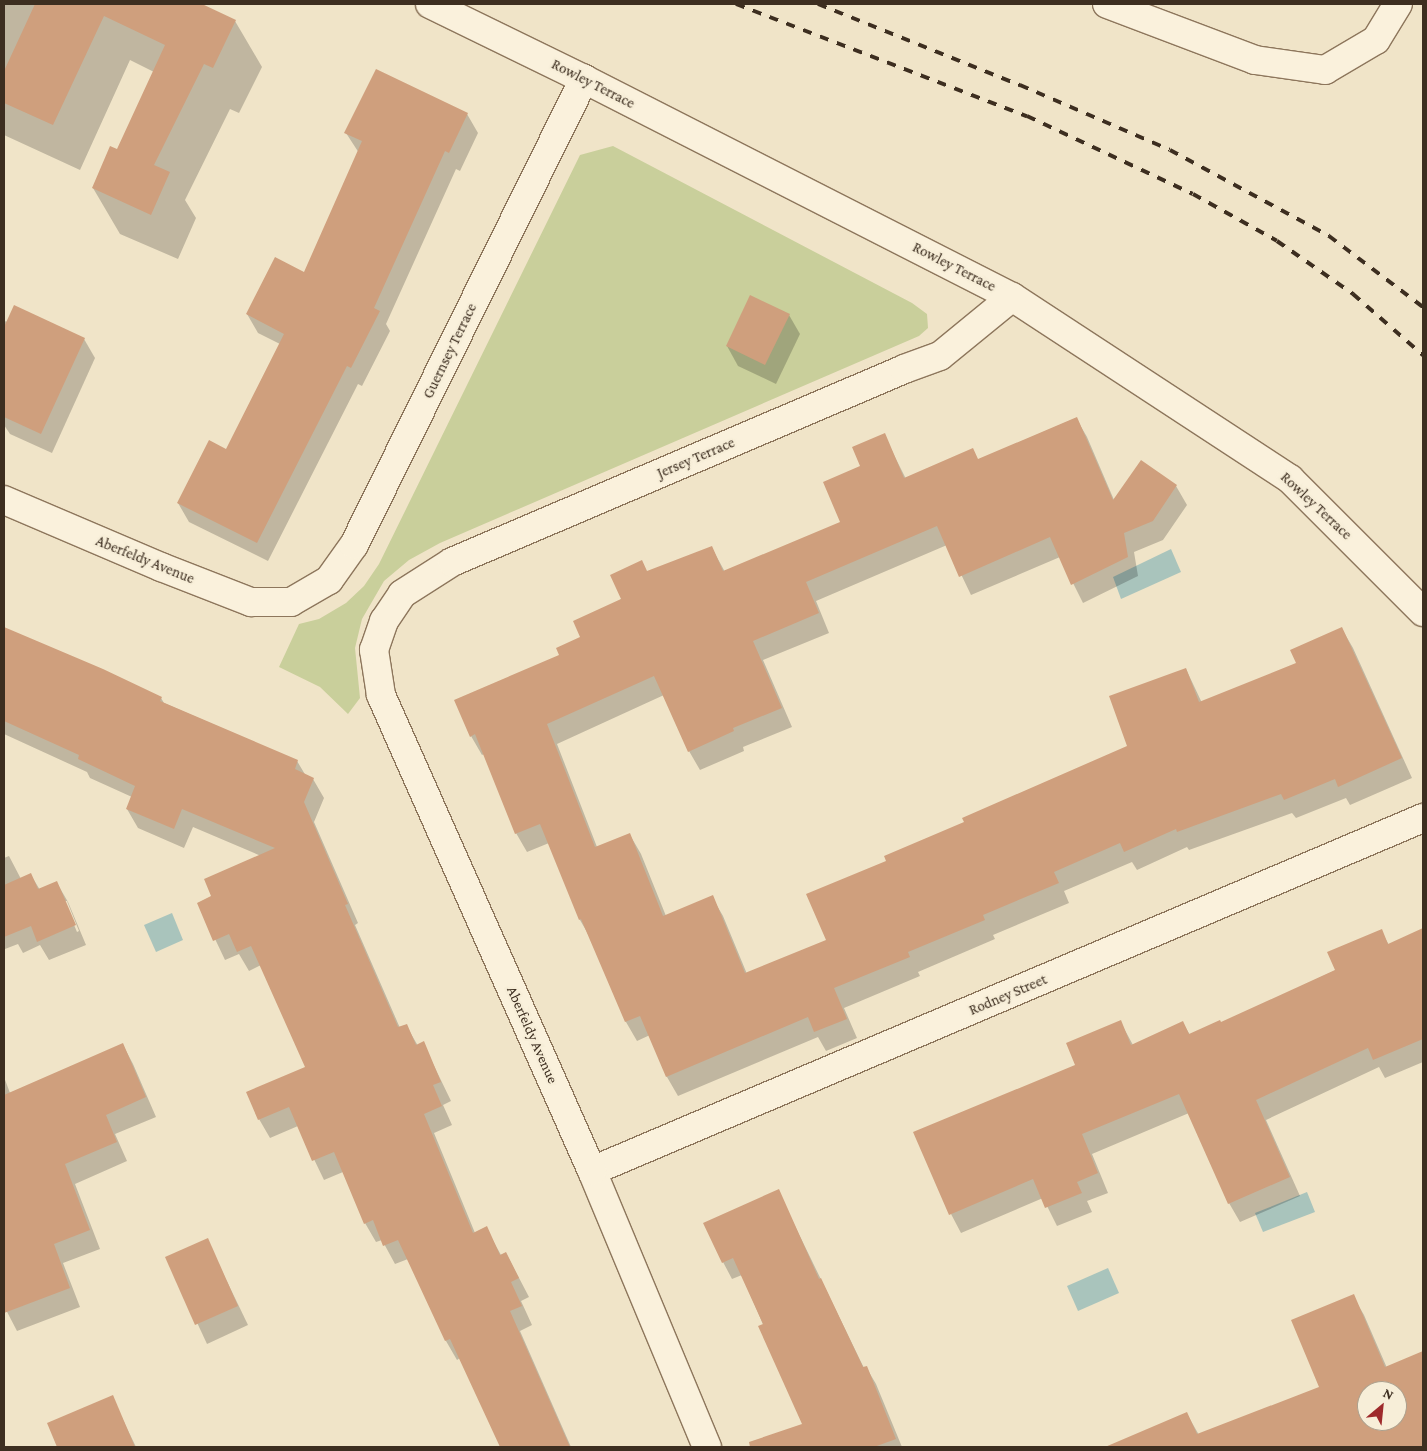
<!DOCTYPE html>
<style>
body{margin:0}
#map{position:relative;width:1427px;height:1451px;overflow:hidden;background:#f0e4c8;font-family:"Crimson Pro",serif}
div>[style]{position:absolute}
.green>*{inset:0;background:#c9cf9b}
.water>*{inset:0;background:#a9c4bc}
.shadow>*{inset:0;background:#0003}
.building>*{inset:0;background:#cf9f7d}
.roads{filter:drop-shadow(1px 0 #8d765c) drop-shadow(-1px 0 #8d765c) drop-shadow(0 1px #8d765c) drop-shadow(0 -1px #8d765c)}
.minor>*{height:28px;margin:-14px;padding:0 14px;transform-origin:14px;border-radius:14px;background:#faf1dc}
.rail>*{height:4px;margin-top:-2px;transform-origin:0;background:repeating-linear-gradient(90deg,#3d2e20 0 9px,transparent 0 18px)}
span{translate:-50% -50%;white-space:nowrap;text-align:center;line-height:1.15;-webkit-text-stroke:4.5px #f7eed8;paint-order:stroke}
.street-label{font-size:15px;color:#3d2e20}
.frame{position:absolute;inset:0;border:5px solid #3d2e20;pointer-events:none}
.north{position:absolute;left:1357px;top:1381px;width:50px;height:50px;box-sizing:border-box;background:#f7eed8;border:1px solid #ada18e;border-radius:50%;rotate:28deg;font-size:14px;font-weight:700;line-height:20px;text-align:center;color:#3d2e20}
.north::after{content:'';display:block;margin:auto;width:18px;height:22px;background:#9e2a2b;clip-path:polygon(50% 0,100% 100%,50% 72%,0 100%)}
</style>
<div id="map">
<div class="green">
<div style="clip-path:polygon(613px 146px,912px 303px,927px 314px,928px 328px,919px 336px,440px 543px,409px 560px,384px 581px,362px 619px,355px 648px,360px 698px,348px 714px,320px 687px,279px 667px,299px 624px,319px 619px,346px 603px,364px 586px,379px 564px,580px 155px)"></div>
</div>
<div class="water">
<div style="clip-path:polygon(1171px 549px,1181px 572px,1121px 599px,1113px 577px)"></div>
<div style="clip-path:polygon(172px 913px,183px 940px,156px 952px,144px 925px)"></div>
<div style="clip-path:polygon(1307px 1192px,1315px 1212px,1263px 1232px,1255px 1213px)"></div>
<div style="clip-path:polygon(1108px 1268px,1119px 1293px,1078px 1311px,1067px 1286px)"></div>
</div>
<div class="shadow">
<div style="clip-path:polygon(4px 4px,200px 4px,235px 21px,262px 67px,239px 113px,230px 109px,185px 200px,196px 218px,178px 259px,120px 234px,93px 188px,118px 150px,154px 72px,130px 60px,80px 170px,4px 135px)"></div>
<div style="clip-path:polygon(467px 114px,478px 133px,460px 171px,456px 169px,386px 324px,390px 331px,362px 386px,358px 384px,268px 561px,189px 522px,178px 503px,227px 450px,280px 344px,258px 333px,247px 314px,304px 274px,359px 153px,346px 133px)"></div>
<div style="clip-path:polygon(789px 315px,800px 334px,776px 384px,738px 366px,727px 346px)"></div>
<div style="clip-path:polygon(4px 321px,84px 339px,95px 358px,52px 453px,10px 434px,4px 425px)"></div>
<div style="clip-path:polygon(1076px 418px,1087px 437px,1114px 500px,1176px 486px,1187px 505px,1163px 540px,1134px 552px,1138px 576px,1083px 603px,1060px 557px,971px 595px,947px 545px,816px 601px,829px 633px,763px 660px,792px 727px,743px 747px,744px 751px,700px 770px,689px 751px,664px 695px,557px 744px,597px 847px,630px 835px,641px 854px,666px 916px,712px 897px,723px 916px,747px 974px,827px 941px,888px 862px,1129px 746px,1186px 669px,1202px 703px,1298px 664px,1342px 629px,1353px 648px,1412px 778px,1350px 805px,1346px 798px,1296px 818px,1292px 813px,1189px 850px,1187px 847px,1137px 870px,1132px 862px,1064px 891px,1069px 903px,993px 935px,995px 939px,918px 972px,920px 976px,844px 1008px,857px 1038px,826px 1051px,818px 1037px,678px 1096px,667px 1077px,650px 1035px,637px 1041px,626px 1022px,591px 939px,580px 920px,549px 843px,527px 852px,516px 833px,484px 754px,482px 755px,471px 736px,582px 638px,647px 573px,712px 548px,725px 572px,842px 522px,861px 467px,884px 435px,906px 479px,978px 460px)"></div>
<div style="clip-path:polygon(4px 628px,103px 670px,161px 698px,164px 703px,297px 761px,306px 776px,313px 779px,324px 798px,314px 822px,358px 923px,355px 925px,400px 1028px,406px 1025px,418px 1046px,423px 1043px,451px 1101px,443px 1105px,452px 1125px,434px 1133px,475px 1233px,486px 1228px,501px 1255px,506px 1253px,529px 1297px,521px 1301px,532px 1325px,520px 1331px,571px 1447px,501px 1447px,460px 1358px,457px 1360px,446px 1341px,408px 1259px,395px 1264px,382px 1240px,376px 1242px,365px 1223px,343px 1172px,324px 1180px,298px 1126px,270px 1138px,259px 1119px,307px 1068px,261px 965px,249px 971px,239px 954px,225px 960px,198px 903px,213px 897px,261px 856px,193px 827px,184px 848px,138px 828px,127px 809px,132px 797px,90px 778px,87px 772px,4px 734px)"></div>
<div style="clip-path:polygon(evenodd,9px 856px,21px 879px,31px 875px,40px 890px,57px 883px,68px 902px,86px 945px,49px 960px,40px 945px,23px 953px,18px 944px,5px 949px,4px 858px,9px 856px,64px 901px,67px 901px,79px 931px,77px 932px,64px 901px)"></div>
<div style="clip-path:polygon(1423px 930px,1423px 1062px,1385px 1078px,1379px 1067px,1266px 1120px,1300px 1196px,1240px 1222px,1229px 1203px,1189px 1113px,1092px 1154px,1108px 1193px,1087px 1201px,1092px 1212px,1057px 1226px,1043px 1198px,961px 1233px,951px 1214px,1077px 1066px,1120px 1021px,1133px 1045px,1183px 1023px,1190px 1035px,1221px 1024px,1336px 970px,1381px 931px,1389px 945px)"></div>
<div style="clip-path:polygon(123px 1045px,133px 1064px,156px 1117px,115px 1134px,127px 1161px,75px 1184px,100px 1249px,63px 1263px,80px 1307px,17px 1331px,4px 1306px,4px 1077px,10px 1093px)"></div>
<div style="clip-path:polygon(778px 1191px,864px 1368px,866px 1367px,876px 1384px,902px 1447px,815px 1447px,742px 1275px,732px 1279px,723px 1262px)"></div>
<div style="clip-path:polygon(207px 1240px,248px 1325px,207px 1344px,167px 1258px)"></div>
<div style="clip-path:polygon(evenodd,1353px 1296px,1364px 1315px,1387px 1368px,1423px 1353px,1423px 1447px,1149px 1447px,1143px 1434px,1187px 1414px,1199px 1435px,1321px 1387px,1353px 1296px,1367px 1391px,1397px 1391px,1397px 1421px,1367px 1421px,1367px 1391px)"></div>
<div style="clip-path:polygon(112px 1397px,136px 1447px,59px 1447px,49px 1423px)"></div>
</div>
<div class="building">
<div style="clip-path:polygon(35px 4px,202px 4px,236px 20px,213px 68px,204px 64px,154px 165px,170px 172px,151px 215px,92px 188px,110px 146px,117px 149px,165px 45px,104px 16px,53px 125px,4px 103px,4px 71px)"></div>
<div style="clip-path:polygon(376px 69px,468px 113px,449px 153px,445px 151px,374px 308px,380px 311px,351px 368px,347px 366px,257px 543px,177px 503px,209px 440px,226px 449px,284px 334px,246px 314px,275px 257px,304px 272px,362px 141px,344px 133px)"></div>
<div style="clip-path:polygon(750px 295px,790px 314px,765px 365px,726px 346px)"></div>
<div style="clip-path:polygon(14px 305px,85px 338px,41px 434px,4px 417px,4px 327px)"></div>
<div style="clip-path:polygon(1077px 417px,1113px 500px,1141px 460px,1177px 485px,1153px 521px,1124px 533px,1128px 557px,1071px 585px,1050px 537px,959px 577px,937px 526px,806px 582px,819px 613px,753px 641px,782px 708px,733px 728px,734px 731px,688px 752px,654px 676px,547px 724px,595px 847px,630px 833px,663px 916px,713px 895px,745px 973px,826px 940px,806px 894px,886px 861px,884px 856px,964px 822px,962px 818px,1127px 746px,1109px 696px,1186px 668px,1199px 702px,1296px 663px,1290px 650px,1342px 627px,1402px 758px,1338px 787px,1335px 779px,1284px 800px,1281px 794px,1177px 832px,1176px 829px,1124px 852px,1120px 843px,1054px 872px,1059px 883px,983px 915px,985px 920px,908px 952px,910px 957px,834px 988px,847px 1019px,814px 1032px,808px 1017px,666px 1077px,640px 1016px,625px 1022px,581px 919px,579px 920px,540px 824px,515px 834px,475px 734px,470px 737px,454px 700px,559px 655px,556px 648px,580px 637px,573px 621px,621px 599px,610px 575px,642px 560px,647px 571px,712px 546px,723px 571px,840px 522px,823px 482px,860px 466px,852px 447px,885px 433px,904px 478px,973px 448px,978px 459px)"></div>
<div style="clip-path:polygon(4px 627px,103px 669px,162px 697px,160px 701px,298px 760px,295px 769px,314px 778px,304px 802px,348px 904px,345px 905px,398px 1027px,407px 1024px,416px 1045px,424px 1041px,441px 1082px,433px 1085px,442px 1106px,424px 1114px,473px 1233px,487px 1226px,500px 1255px,506px 1252px,519px 1278px,511px 1282px,522px 1306px,510px 1311px,570px 1447px,500px 1447px,450px 1339px,445px 1341px,398px 1240px,383px 1246px,373px 1220px,364px 1224px,334px 1152px,312px 1161px,289px 1107px,258px 1120px,246px 1092px,305px 1067px,251px 946px,237px 952px,229px 934px,213px 941px,197px 903px,211px 896px,204px 879px,275px 848px,182px 809px,174px 829px,126px 809px,135px 786px,78px 759px,79px 755px,4px 721px)"></div>
<div style="clip-path:polygon(31px 873px,38px 889px,57px 881px,76px 925px,37px 942px,31px 926px,4px 937px,4px 885px)"></div>
<div style="clip-path:polygon(1423px 928px,1423px 1039px,1373px 1060px,1368px 1048px,1256px 1100px,1290px 1177px,1228px 1204px,1179px 1094px,1082px 1134px,1098px 1173px,1077px 1182px,1082px 1193px,1045px 1208px,1033px 1179px,949px 1215px,913px 1132px,1075px 1065px,1066px 1043px,1121px 1020px,1131px 1045px,1183px 1021px,1189px 1034px,1220px 1020px,1221px 1022px,1335px 970px,1327px 952px,1382px 929px,1388px 944px)"></div>
<div style="clip-path:polygon(123px 1043px,146px 1097px,106px 1115px,117px 1142px,65px 1164px,90px 1230px,54px 1244px,70px 1288px,4px 1313px,4px 1095px)"></div>
<div style="clip-path:polygon(779px 1189px,819px 1279px,821px 1278px,863px 1367px,867px 1366px,896px 1439px,874px 1447px,750px 1447px,749px 1442px,802px 1424px,758px 1326px,763px 1324px,733px 1258px,722px 1263px,703px 1223px)"></div>
<div style="clip-path:polygon(208px 1238px,238px 1306px,195px 1325px,165px 1257px)"></div>
<div style="clip-path:polygon(evenodd,1354px 1294px,1385px 1367px,1423px 1351px,1423px 1447px,1105px 1447px,1187px 1412px,1197px 1434px,1319px 1387px,1291px 1320px,1354px 1294px,1367px 1391px,1397px 1391px,1397px 1421px,1367px 1421px,1367px 1391px)"></div>
<div style="clip-path:polygon(113px 1395px,135px 1447px,57px 1447px,47px 1423px)"></div>
</div>
<div class="roads">
<div class="minor">
<div style="left:430px;top:4px;width:171px;rotate:26deg"></div>
<div style="left:584px;top:79px;width:480px;rotate:27deg"></div>
<div style="left:1012px;top:297px;width:332px;rotate:33.2deg"></div>
<div style="left:1290px;top:479px;width:188px;rotate:45deg"></div>
<div style="left:1107px;top:4px;width:158px;rotate:20.7deg"></div>
<div style="left:1255px;top:60px;width:71px;rotate:8.1deg"></div>
<div style="left:1325px;top:70px;width:59px;rotate:-30.5deg"></div>
<div style="left:1376px;top:40px;width:42px;rotate:-58.6deg"></div>
<div style="left:4px;top:500px;width:171px;rotate:23.1deg"></div>
<div style="left:161px;top:567px;width:97px;rotate:21.3deg"></div>
<div style="left:251px;top:602px;width:40px"></div>
<div style="left:291px;top:602px;width:44px;rotate:-30.1deg"></div>
<div style="left:329px;top:580px;width:43px;rotate:-54.5deg"></div>
<div style="left:354px;top:545px;width:520px;rotate:-63.73deg"></div>
<div style="left:592px;top:1171px;width:903px;rotate:-23.02deg"></div>
<div style="left:707px;top:1447px;width:299px;rotate:-112.6deg"></div>
<div style="left:592px;top:1171px;width:521px;rotate:-113.91deg"></div>
<div style="left:381px;top:695px;width:46px;rotate:-98.8deg"></div>
<div style="left:374px;top:650px;width:31px;rotate:-71deg"></div>
<div style="left:384px;top:621px;width:32px;rotate:-56deg"></div>
<div style="left:402px;top:594px;width:59px;rotate:-32.6deg"></div>
<div style="left:452px;top:562px;width:491px;rotate:-23.1deg"></div>
<div style="left:904px;top:369px;width:38px;rotate:-20deg"></div>
<div style="left:940px;top:356px;width:93px;rotate:-39.3deg"></div>
</div>
</div>
<div class="rail">
<div style="left:736px;top:4px;width:312px;rotate:21.1deg"></div>
<div style="left:1027px;top:116px;width:183px;rotate:25.2deg"></div>
<div style="left:1193px;top:194px;width:96px;rotate:29.2deg"></div>
<div style="left:1277px;top:241px;width:93px;rotate:34.9deg"></div>
<div style="left:1353px;top:294px;width:93px;rotate:41.1deg"></div>
<div style="left:818px;top:4px;width:218px;rotate:21.9deg"></div>
<div style="left:1020px;top:85px;width:163px;rotate:23.4deg"></div>
<div style="left:1170px;top:150px;width:181px;rotate:28.4deg"></div>
<div style="left:1329px;top:236px;width:118px;rotate:37.1deg"></div>
</div>
<div class="street-label">
<span style="left:593px;top:84px;rotate:27deg">Rowley Terrace</span>
<span style="left:954px;top:267px;rotate:27deg">Rowley Terrace</span>
<span style="left:450px;top:351px;rotate:-64deg">Guernsey Terrace</span>
<span style="left:696px;top:458px;rotate:-23deg">Jersey Terrace</span>
<span style="left:1316px;top:506px;rotate:43deg">Rowley Terrace</span>
<span style="left:145px;top:560px;rotate:22deg">Aberfeldy Avenue</span>
<span style="left:1008px;top:995px;rotate:-23deg">Rodney Street</span>
<span style="left:532px;top:1035px;rotate:66deg">Aberfeldy Avenue</span>
</div>
<div class="frame"></div>
<div class="north">N</div>
</div>
